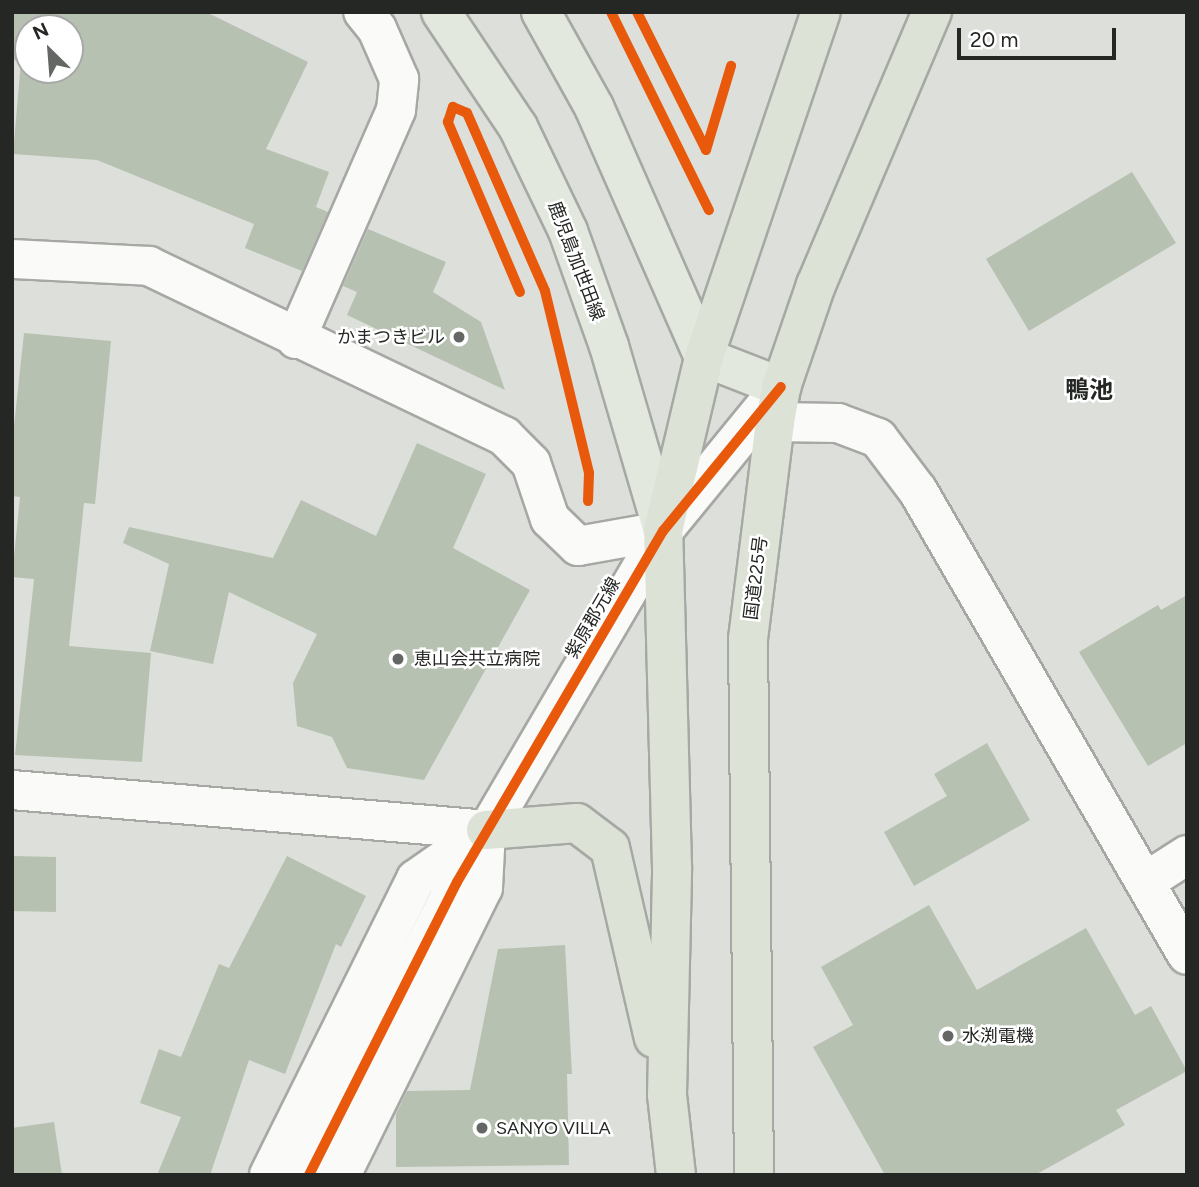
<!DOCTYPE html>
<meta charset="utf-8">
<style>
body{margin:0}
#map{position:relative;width:1199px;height:1187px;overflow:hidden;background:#dcdfda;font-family:Figtree,"Noto Sans JP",sans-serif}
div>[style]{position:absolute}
.building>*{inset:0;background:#b7c1b1}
.roads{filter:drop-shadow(2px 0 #a6a8a4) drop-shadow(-2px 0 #a6a8a4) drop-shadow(0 2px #a6a8a4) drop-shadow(0 -2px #a6a8a4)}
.minor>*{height:38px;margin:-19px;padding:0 19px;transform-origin:19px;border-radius:19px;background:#fafaf9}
.tertiary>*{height:38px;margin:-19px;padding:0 19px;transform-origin:19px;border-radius:19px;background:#fafaf9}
.primary>*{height:38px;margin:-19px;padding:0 19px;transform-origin:19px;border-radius:19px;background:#e3e8df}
.trunk>*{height:38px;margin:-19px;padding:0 19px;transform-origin:19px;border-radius:19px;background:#dce2d6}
.cycleway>*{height:10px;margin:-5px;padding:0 5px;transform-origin:5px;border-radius:5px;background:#e8590c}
.dots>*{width:19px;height:19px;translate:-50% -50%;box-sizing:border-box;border:4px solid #fff;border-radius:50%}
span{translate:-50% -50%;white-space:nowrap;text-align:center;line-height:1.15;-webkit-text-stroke:5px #fff;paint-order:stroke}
.street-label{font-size:18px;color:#242723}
.poi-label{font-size:18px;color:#242723}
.right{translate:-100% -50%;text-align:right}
.left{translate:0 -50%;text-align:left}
.district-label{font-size:24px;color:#242723;font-weight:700}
.frame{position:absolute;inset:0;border:14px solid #242723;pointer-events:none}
.north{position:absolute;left:14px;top:14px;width:70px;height:70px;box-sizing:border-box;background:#fff;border:2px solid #a7a9a7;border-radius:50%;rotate:335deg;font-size:19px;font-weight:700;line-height:28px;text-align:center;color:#242723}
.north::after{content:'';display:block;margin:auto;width:24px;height:32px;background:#646763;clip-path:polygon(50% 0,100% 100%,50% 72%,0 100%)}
.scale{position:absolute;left:957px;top:28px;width:159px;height:32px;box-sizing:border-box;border:4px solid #242723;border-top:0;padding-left:9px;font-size:21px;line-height:24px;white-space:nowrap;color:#242723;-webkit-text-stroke:5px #fff;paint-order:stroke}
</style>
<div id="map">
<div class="building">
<div style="clip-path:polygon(evenodd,12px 12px,206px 12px,308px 62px,266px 149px,329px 172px,316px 207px,328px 212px,302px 271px,245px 248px,254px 224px,97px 160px,13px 154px,21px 61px,12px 60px,12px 12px,28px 28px,70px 28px,70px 70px,28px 70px,28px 28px)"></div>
<div style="clip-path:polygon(1132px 172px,1176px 243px,1029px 331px,986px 259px)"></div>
<div style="clip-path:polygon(368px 229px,446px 262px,433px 292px,481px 322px,505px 390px,347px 315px,357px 292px,343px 286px)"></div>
<div style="clip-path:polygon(24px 333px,111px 341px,95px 504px,84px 503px,69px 646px,151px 653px,142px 762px,15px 755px,34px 579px,12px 577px,20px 497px,12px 496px,12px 445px)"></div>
<div style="clip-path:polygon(417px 443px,486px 474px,453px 548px,530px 590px,424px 780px,347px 768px,332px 737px,297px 726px,293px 683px,317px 634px,229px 592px,213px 664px,150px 651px,169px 564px,123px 543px,129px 527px,273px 558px,301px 500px,376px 536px)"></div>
<div style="clip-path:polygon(1187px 595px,1187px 743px,1148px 766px,1079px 652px,1158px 605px,1161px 610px)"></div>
<div style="clip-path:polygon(987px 743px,1030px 820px,914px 886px,884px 832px,947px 796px,934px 774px)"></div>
<div style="clip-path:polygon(12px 856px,56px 857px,56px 912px,12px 911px)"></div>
<div style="clip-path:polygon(287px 856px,366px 896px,341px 947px,336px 944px,285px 1074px,249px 1060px,210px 1175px,157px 1175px,181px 1117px,140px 1103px,159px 1049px,181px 1057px,219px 964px,229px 968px)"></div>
<div style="clip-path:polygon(929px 905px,977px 990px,1086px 928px,1135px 1015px,1151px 1006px,1187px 1071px,1116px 1110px,1125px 1125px,1035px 1175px,885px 1175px,813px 1047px,853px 1025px,821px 967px)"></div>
<div style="clip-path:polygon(565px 945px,572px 1074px,567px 1074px,569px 1165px,396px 1167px,396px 1114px,407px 1091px,470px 1090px,498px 949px)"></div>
<div style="clip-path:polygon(54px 1122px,62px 1175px,12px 1175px,12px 1128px)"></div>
</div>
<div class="roads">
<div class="minor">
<div style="left:12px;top:259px;width:137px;rotate:2.9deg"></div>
<div style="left:149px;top:266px;width:394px;rotate:25.6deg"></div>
<div style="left:504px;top:436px;width:38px;rotate:45deg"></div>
<div style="left:531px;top:463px;width:59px;rotate:71.3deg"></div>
<div style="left:550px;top:519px;width:39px;rotate:44deg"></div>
<div style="left:578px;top:546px;width:86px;rotate:-10deg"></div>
<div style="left:296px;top:339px;width:250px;rotate:-66.4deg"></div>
<div style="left:396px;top:110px;width:31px;rotate:-84deg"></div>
<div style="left:399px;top:79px;width:55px;rotate:-113.7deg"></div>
<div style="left:377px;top:29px;width:22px;rotate:-129deg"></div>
<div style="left:12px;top:790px;width:476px;rotate:4.8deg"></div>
<div style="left:1145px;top:882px;width:50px;rotate:-32.7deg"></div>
<div style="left:269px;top:1175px;width:330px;rotate:-63.6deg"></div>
<div style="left:416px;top:879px;width:85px;rotate:-35deg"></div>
<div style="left:341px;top:1175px;width:320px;rotate:-63.7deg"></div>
<div style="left:483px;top:888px;width:58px;rotate:-87deg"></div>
</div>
<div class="tertiary">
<div style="left:775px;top:422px;width:63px;rotate:0.9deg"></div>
<div style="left:838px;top:423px;width:43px;rotate:20.6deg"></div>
<div style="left:878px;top:438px;width:66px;rotate:53deg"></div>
<div style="left:918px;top:491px;width:536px;rotate:59.9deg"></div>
<div style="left:309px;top:1175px;width:328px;rotate:-63.2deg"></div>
<div style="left:457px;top:882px;width:407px;rotate:-59.6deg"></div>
<div style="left:663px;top:531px;width:186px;rotate:-50.7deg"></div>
</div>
<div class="primary">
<div style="left:441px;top:12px;width:138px;rotate:56.2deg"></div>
<div style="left:518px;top:127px;width:115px;rotate:64.3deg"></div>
<div style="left:568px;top:231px;width:122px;rotate:70.4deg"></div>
<div style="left:609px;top:346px;width:193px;rotate:73.7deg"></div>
<div style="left:541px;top:12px;width:109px;rotate:60.8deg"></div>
<div style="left:594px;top:107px;width:273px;rotate:66.3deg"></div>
<div style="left:704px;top:357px;width:83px;rotate:21.3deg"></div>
</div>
<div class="trunk">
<div style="left:486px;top:830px;width:91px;rotate:-4.4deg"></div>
<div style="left:577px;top:823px;width:41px;rotate:37.1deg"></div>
<div style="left:610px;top:848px;width:195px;rotate:77deg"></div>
<div style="left:676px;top:1175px;width:81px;rotate:-96.4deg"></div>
<div style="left:667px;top:1095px;width:228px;rotate:-88.7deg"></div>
<div style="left:672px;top:867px;width:336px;rotate:-91.5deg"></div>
<div style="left:663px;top:531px;width:179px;rotate:-76.7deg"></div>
<div style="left:704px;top:357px;width:364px;rotate:-71.3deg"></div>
<div style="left:754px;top:1175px;width:536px;rotate:-90.64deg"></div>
<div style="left:748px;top:639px;width:219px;rotate:-82.9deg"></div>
<div style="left:775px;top:422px;width:36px;rotate:-80deg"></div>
<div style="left:781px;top:387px;width:108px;rotate:-71.1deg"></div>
<div style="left:816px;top:285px;width:297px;rotate:-67deg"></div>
</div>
</div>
<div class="cycleway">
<div style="left:611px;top:12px;width:221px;rotate:63.7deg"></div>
<div style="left:637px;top:12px;width:154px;rotate:63.4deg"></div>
<div style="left:706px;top:150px;width:88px;rotate:-73.4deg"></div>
<div style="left:520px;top:292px;width:185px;rotate:-113deg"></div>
<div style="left:448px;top:122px;width:16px;rotate:-72deg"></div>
<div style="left:453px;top:107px;width:15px;rotate:23deg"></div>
<div style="left:467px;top:113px;width:194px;rotate:66.3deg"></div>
<div style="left:545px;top:291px;width:187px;rotate:76.4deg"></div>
<div style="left:589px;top:473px;width:28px;rotate:92deg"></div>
<div style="left:309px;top:1175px;width:328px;rotate:-63.2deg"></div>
<div style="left:457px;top:882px;width:407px;rotate:-59.6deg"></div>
<div style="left:663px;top:531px;width:186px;rotate:-50.7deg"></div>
</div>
<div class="dots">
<div style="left:459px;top:337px;background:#646763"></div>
<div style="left:398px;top:659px;background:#646763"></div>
<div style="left:948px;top:1036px;background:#646763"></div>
<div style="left:482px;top:1128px;background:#646763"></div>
</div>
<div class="street-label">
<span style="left:576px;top:261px;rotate:69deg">鹿児島加世田線</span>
<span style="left:756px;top:578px;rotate:-83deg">国道225号</span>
<span style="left:593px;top:618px;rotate:-60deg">紫原郡元線</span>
</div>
<div class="poi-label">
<span class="right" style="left:445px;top:337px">かまつきビル</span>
<span class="left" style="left:414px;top:659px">恵山会共立病院</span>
<span class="left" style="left:962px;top:1036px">水渕電機</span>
<span class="left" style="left:496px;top:1128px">SANYO VILLA</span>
</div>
<div class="district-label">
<span style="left:1089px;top:390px">鴨池</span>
</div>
<div class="frame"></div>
<div class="north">N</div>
<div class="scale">20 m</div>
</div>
